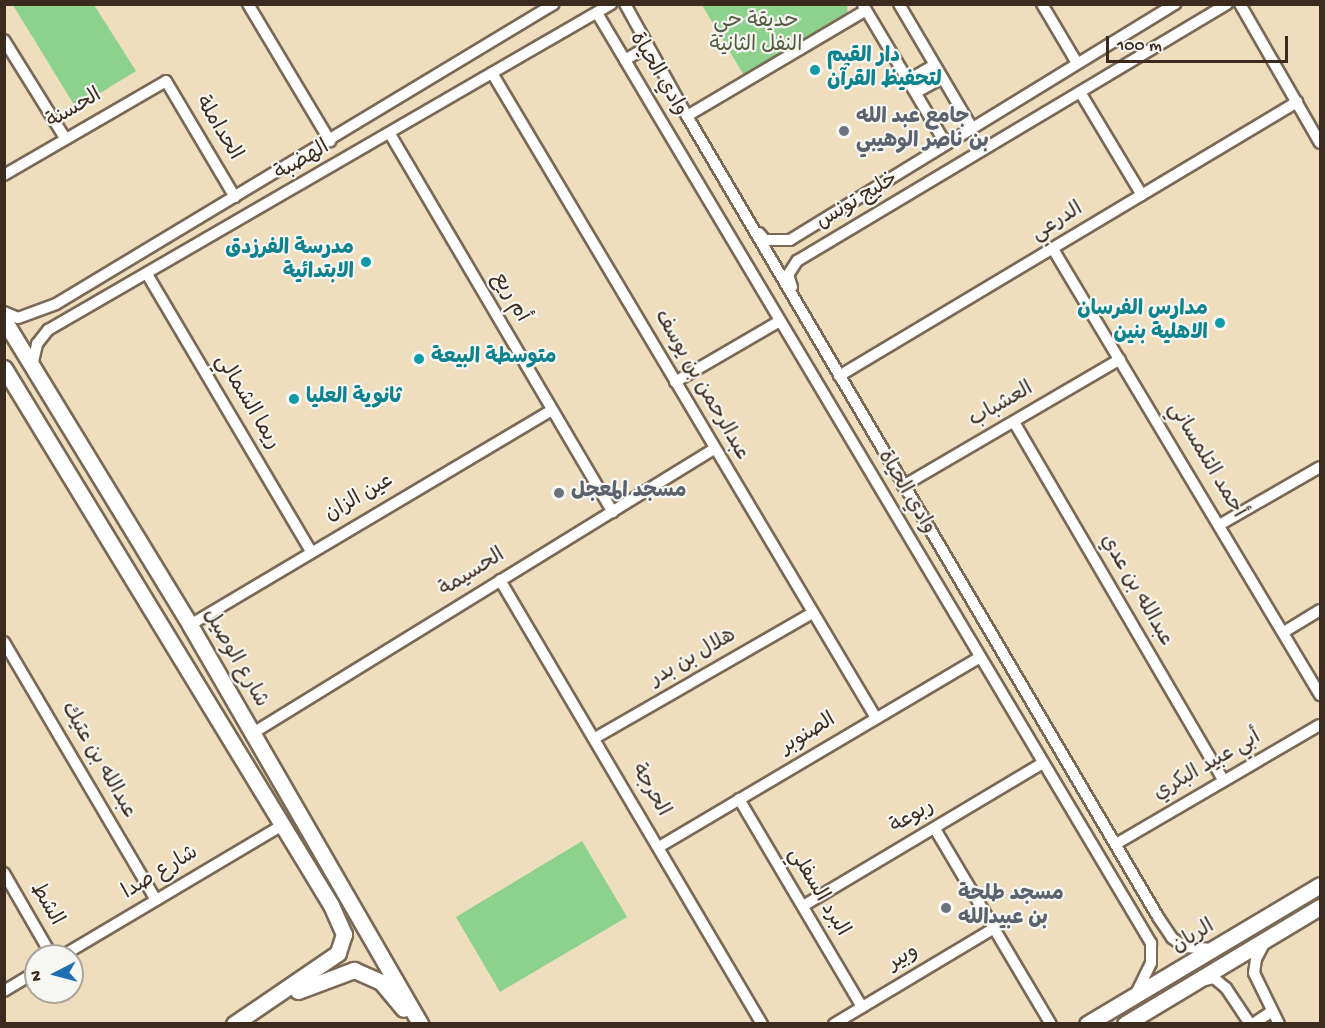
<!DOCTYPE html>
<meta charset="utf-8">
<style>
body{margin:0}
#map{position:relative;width:1325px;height:1028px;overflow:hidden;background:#eedebd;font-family:"Gochi Hand","Playpen Sans Arabic",sans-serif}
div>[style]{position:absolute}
.green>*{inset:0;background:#8dd28c}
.roads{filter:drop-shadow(2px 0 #7a6956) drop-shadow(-2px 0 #7a6956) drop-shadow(0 2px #7a6956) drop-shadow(0 -2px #7a6956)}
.street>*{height:10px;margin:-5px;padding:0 5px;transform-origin:5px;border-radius:5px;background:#fff}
.secondary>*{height:15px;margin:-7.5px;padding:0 7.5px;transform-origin:7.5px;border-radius:7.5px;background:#fff}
.dots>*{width:16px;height:16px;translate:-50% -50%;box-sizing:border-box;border:3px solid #f6f6f2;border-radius:50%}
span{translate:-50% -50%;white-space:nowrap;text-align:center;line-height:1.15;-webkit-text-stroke:4.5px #f6f6f2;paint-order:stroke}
.park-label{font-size:21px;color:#545c3f}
.culture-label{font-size:21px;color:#0d838f;font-weight:700}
.left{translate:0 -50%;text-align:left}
.right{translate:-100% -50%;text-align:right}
.street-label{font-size:21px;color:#3b2a1e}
.worship-label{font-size:21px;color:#5b616d;font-weight:700}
.frame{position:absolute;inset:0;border:6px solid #3b2a1e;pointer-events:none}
.north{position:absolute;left:24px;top:944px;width:60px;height:60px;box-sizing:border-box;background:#f6f6f2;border:2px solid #aba49d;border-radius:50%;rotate:264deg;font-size:16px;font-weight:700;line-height:24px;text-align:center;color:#3b2a1e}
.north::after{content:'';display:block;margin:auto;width:21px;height:27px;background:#1f6fb2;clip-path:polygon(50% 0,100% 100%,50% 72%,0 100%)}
.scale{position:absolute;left:1106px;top:36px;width:182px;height:27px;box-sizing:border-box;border:3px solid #3b2a1e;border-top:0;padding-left:8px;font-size:18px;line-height:21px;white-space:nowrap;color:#3b2a1e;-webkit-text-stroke:4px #f6f6f2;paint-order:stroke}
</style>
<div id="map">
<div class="green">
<div style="clip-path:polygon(847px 4px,848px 16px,745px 77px,702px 5px)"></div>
<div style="clip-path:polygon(13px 5px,94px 5px,136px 71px,76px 108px)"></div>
<div style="clip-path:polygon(582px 841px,627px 917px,500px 992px,456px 917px)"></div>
</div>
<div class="roads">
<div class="street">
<div style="left:248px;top:4px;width:160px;rotate:59.1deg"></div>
<div style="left:625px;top:4px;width:128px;rotate:61deg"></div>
<div style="left:687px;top:116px;width:929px;rotate:59.54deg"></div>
<div style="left:1158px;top:917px;width:25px;rotate:56deg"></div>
<div style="left:1172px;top:938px;width:16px;rotate:35deg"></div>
<div style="left:1185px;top:947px;width:27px;rotate:4deg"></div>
<div style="left:899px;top:4px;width:144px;rotate:59.5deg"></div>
<div style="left:1042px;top:4px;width:69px;rotate:59.3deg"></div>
<div style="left:1240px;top:4px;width:160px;rotate:60.1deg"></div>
<div style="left:863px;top:5px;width:162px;rotate:59.2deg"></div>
<div style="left:597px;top:13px;width:1083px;rotate:59.22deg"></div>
<div style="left:1151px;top:943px;width:20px;rotate:90deg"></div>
<div style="left:1151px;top:963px;width:34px;rotate:116deg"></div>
<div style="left:4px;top:40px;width:115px;rotate:58.1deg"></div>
<div style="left:625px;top:60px;width:27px;rotate:-31deg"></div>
<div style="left:492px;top:73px;width:751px;rotate:59.23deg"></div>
<div style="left:910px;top:79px;width:28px;rotate:-30deg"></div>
<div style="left:917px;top:92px;width:29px;rotate:-29deg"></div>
<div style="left:1080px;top:92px;width:120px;rotate:59deg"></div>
<div style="left:687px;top:116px;width:208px;rotate:-30.6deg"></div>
<div style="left:390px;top:134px;width:439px;rotate:59.5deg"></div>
<div style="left:4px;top:175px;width:187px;rotate:-30.1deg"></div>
<div style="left:166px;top:81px;width:135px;rotate:59.3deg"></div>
<div style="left:759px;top:233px;width:9px;rotate:49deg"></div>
<div style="left:765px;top:240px;width:25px"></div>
<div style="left:790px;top:240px;width:452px;rotate:-31.5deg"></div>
<div style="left:1053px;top:249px;width:520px;rotate:59.09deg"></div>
<div style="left:147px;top:274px;width:322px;rotate:59.4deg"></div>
<div style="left:792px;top:287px;width:13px;rotate:-108deg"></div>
<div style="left:788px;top:275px;width:17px;rotate:-57deg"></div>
<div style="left:797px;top:261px;width:501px;rotate:-30.87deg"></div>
<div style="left:4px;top:312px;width:15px;rotate:23deg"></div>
<div style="left:18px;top:318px;width:40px;rotate:-20.2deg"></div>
<div style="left:56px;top:304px;width:581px;rotate:-31.07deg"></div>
<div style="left:32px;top:366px;width:23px;rotate:-77deg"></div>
<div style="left:37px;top:344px;width:18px;rotate:-52deg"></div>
<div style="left:48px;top:330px;width:651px;rotate:-30.07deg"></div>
<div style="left:839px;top:376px;width:534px;rotate:-30.89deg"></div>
<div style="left:675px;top:382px;width:121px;rotate:-30.2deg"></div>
<div style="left:1014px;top:422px;width:415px;rotate:59.7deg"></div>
<div style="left:903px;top:486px;width:251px;rotate:-30.3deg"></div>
<div style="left:1221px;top:524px;width:114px;rotate:-29.9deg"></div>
<div style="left:500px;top:580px;width:516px;rotate:59.46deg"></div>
<div style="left:190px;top:625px;width:421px;rotate:-30.7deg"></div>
<div style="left:1284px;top:632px;width:42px;rotate:-31.4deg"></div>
<div style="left:4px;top:642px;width:299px;rotate:59.5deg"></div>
<div style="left:253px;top:733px;width:541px;rotate:-31.64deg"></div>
<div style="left:595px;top:738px;width:250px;rotate:-29.9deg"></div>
<div style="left:739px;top:799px;width:242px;rotate:59.4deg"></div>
<div style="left:935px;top:829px;width:227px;rotate:59.3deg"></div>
<div style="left:1116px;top:844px;width:236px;rotate:-30.3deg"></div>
<div style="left:659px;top:847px;width:373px;rotate:-30.6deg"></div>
<div style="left:4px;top:873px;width:96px;rotate:60deg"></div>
<div style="left:803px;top:906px;width:279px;rotate:-30.8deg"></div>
<div style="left:1266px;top:940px;width:21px;rotate:118deg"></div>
<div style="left:1256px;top:959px;width:14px;rotate:98deg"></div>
<div style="left:1254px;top:973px;width:57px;rotate:63.9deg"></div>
<div style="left:62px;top:956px;width:255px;rotate:-30.7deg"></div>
<div style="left:1201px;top:981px;width:13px;rotate:-13deg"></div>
<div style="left:1214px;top:978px;width:16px;rotate:40deg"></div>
<div style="left:1226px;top:988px;width:43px;rotate:56.3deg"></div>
<div style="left:4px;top:991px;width:37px;rotate:-31deg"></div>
<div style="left:834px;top:1024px;width:185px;rotate:-30.9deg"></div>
<div style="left:1253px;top:1024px;width:23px;rotate:-34deg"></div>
</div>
<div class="secondary">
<div style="left:4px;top:320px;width:357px;rotate:58.6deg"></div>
<div style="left:190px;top:625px;width:461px;rotate:60deg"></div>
<div style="left:4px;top:368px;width:629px;rotate:58.66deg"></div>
<div style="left:331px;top:905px;width:32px;rotate:66deg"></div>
<div style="left:344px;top:934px;width:20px;rotate:108deg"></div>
<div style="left:338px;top:953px;width:126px;rotate:145.7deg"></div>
<div style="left:298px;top:991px;width:60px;rotate:-20.6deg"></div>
<div style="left:354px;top:970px;width:30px;rotate:24deg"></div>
<div style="left:381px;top:982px;width:35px;rotate:50deg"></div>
<div style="left:1087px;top:1024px;width:271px;rotate:-30.8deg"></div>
<div style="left:1125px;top:1024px;width:227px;rotate:-31deg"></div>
</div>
</div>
<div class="dots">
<div style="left:815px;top:70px;background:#0f9aa8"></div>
<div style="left:844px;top:131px;background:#6b7280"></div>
<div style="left:366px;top:262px;background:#0f9aa8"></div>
<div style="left:1220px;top:323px;background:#0f9aa8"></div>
<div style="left:419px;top:359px;background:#0f9aa8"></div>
<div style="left:294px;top:399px;background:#0f9aa8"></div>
<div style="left:559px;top:493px;background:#6b7280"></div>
<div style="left:946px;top:908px;background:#6b7280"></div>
</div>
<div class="park-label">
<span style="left:756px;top:35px">حديقة حي<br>النفل الثانية</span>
</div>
<div class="culture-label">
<span class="left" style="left:827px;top:70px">دار القيم<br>لتحفيظ القرآن</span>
<span class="right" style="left:354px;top:262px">مدرسة الفرزدق<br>الابتدائية</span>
<span class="right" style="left:1208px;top:323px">مدارس الفرسان<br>الاهلية بنين</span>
<span class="left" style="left:431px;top:359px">متوسطة البيعة</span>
<span class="left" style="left:306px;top:399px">ثانوية العليا</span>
</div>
<div class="street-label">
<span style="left:657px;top:75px;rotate:59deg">وادي الحياة</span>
<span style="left:75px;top:110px;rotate:-30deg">الحسنة</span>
<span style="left:217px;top:129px;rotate:59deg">الحداملة</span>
<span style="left:303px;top:162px;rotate:-30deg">الهضبة</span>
<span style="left:858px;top:202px;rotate:-31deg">خليج تونس</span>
<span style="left:1058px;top:223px;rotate:-31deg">الدرعي</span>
<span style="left:509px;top:298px;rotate:60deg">أم ريع</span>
<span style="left:700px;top:386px;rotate:60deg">عبدالرحمن بن يوسف</span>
<span style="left:246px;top:403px;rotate:59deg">ريما الشمالي</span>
<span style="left:1002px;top:406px;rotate:-30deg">العشباب</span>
<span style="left:1205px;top:461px;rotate:59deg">أحمد التلمساني</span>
<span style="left:905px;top:493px;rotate:59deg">وادي الحياة</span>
<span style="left:360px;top:499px;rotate:-30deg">عين الزان</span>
<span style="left:473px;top:574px;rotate:-32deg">الحسيمة</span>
<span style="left:1135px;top:591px;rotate:60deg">عبدالله بن عدي</span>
<span style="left:234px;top:659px;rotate:60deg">شارع الوصيل</span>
<span style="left:694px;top:659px;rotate:-30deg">هلال بن بدر</span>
<span style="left:809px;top:735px;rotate:-31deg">الصنوبر</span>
<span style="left:97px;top:761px;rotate:60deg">عبدالله بن عتيك</span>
<span style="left:1208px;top:767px;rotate:-30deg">أبي عبيد البكري</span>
<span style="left:649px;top:791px;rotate:60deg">الحرجة</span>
<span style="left:913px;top:818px;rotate:-31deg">ربوعة</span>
<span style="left:161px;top:874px;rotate:-31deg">شارع صدا</span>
<span style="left:817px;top:893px;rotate:59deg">البرد السفلي</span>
<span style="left:45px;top:905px;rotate:60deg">الشط</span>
<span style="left:1194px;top:938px;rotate:-31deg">الريان</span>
<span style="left:904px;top:959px;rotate:-31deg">وبير</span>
</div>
<div class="worship-label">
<span class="left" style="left:856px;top:131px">جامع عبد الله<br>بن ناصر الوهيبي</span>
<span class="left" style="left:571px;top:493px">مسجد المعجل</span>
<span class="left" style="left:958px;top:908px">مسجد طلحة<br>بن عبيدالله</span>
</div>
<div class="frame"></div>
<div class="north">N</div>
<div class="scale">100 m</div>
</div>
